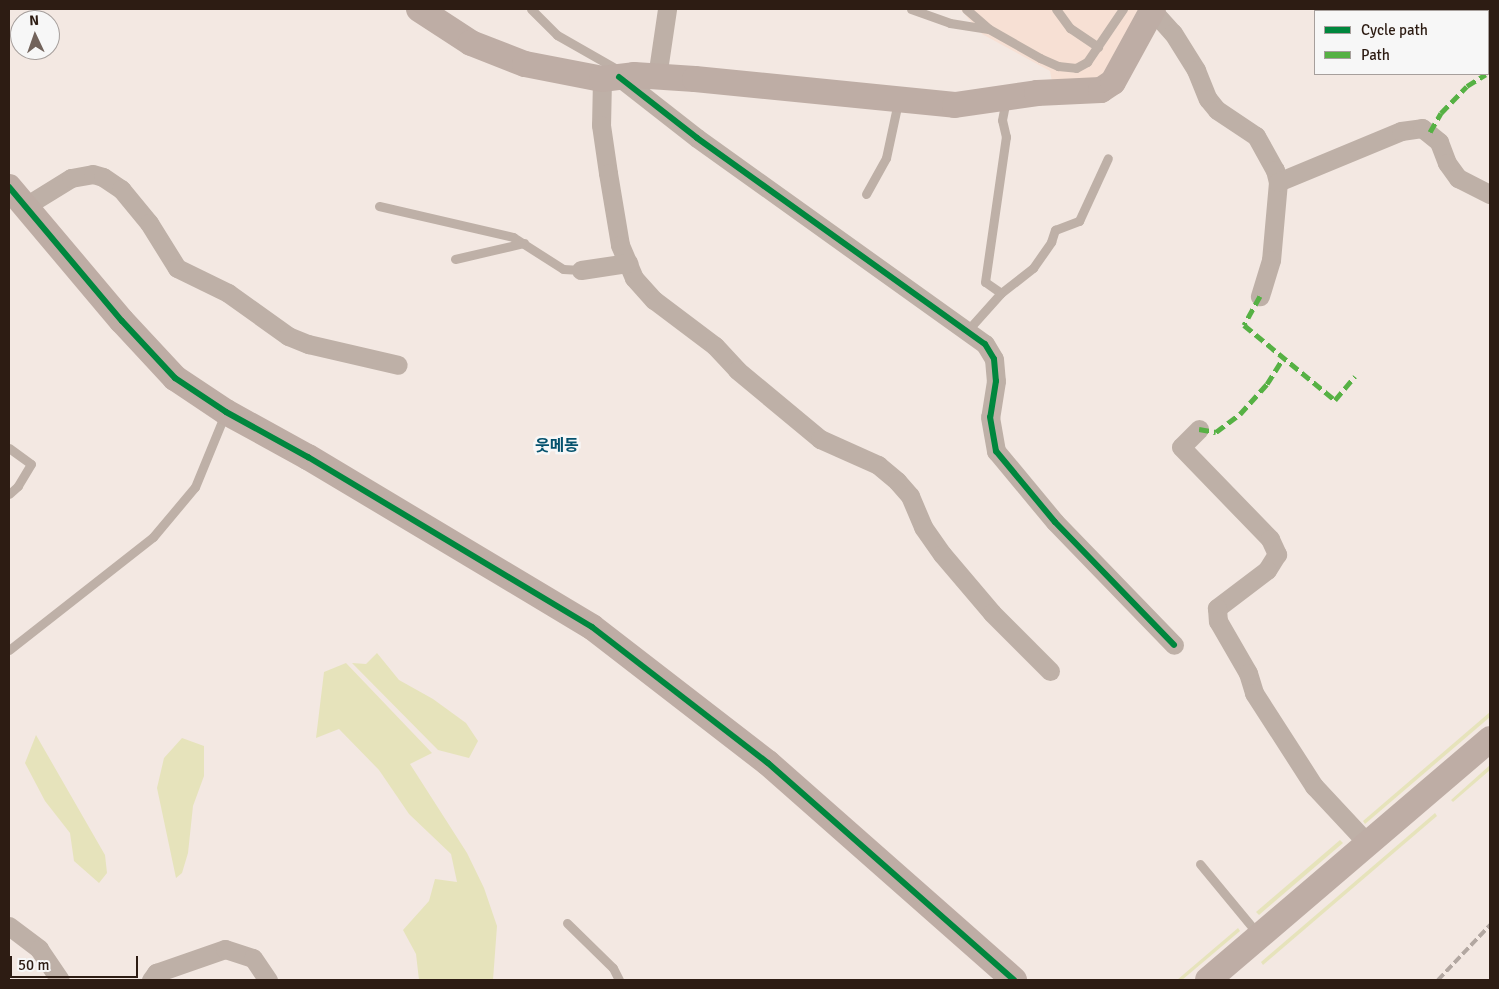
<!DOCTYPE html>
<meta charset="utf-8">
<style>
body{margin:0}
#map{position:relative;width:1499px;height:989px;overflow:hidden;background:#f3e8e2;font-family:Signika,"Noto Sans KR",sans-serif}
div>[style]{position:absolute}
.built>*{inset:0;background:#f7e0d4}
.green>*{inset:0;background:#e6e3bb}
.lane>*{height:9px;margin:-4.5px;padding:0 4.5px;transform-origin:4.5px;border-radius:4.5px;background:#beb0a7}
.street>*{height:19px;margin:-9.5px;padding:0 9.5px;transform-origin:9.5px;border-radius:9.5px;background:#beb0a7}
.secondary>*{height:26px;margin:-13px;padding:0 13px;transform-origin:13px;border-radius:13px;background:#beada5}
.rail>*{height:4px;margin-top:-2px;transform-origin:0;background:repeating-linear-gradient(90deg,#b2a7a1 0 8px,transparent 0 12px)}
.quiet>*{height:5px;margin-top:-2.5px;transform-origin:0;background:repeating-linear-gradient(90deg,#56b144 0 10px,transparent 0 15px)}
.cycleway>*{height:6px;margin:-3px;padding:0 3px;transform-origin:3px;border-radius:3px;background:#00873e}
span{translate:-50% -50%;white-space:nowrap;text-align:center;line-height:1.15;-webkit-text-stroke:5px #f7f7f7;paint-order:stroke}
.quarter-label{font-size:16px;color:#05526d;font-weight:700}
.frame{position:absolute;inset:0;border:10px solid #2d1c13;pointer-events:none}
.legend{position:absolute;left:1314px;top:10px;width:175px;height:65px;box-sizing:border-box;background:#f7f7f7;border:1px solid #a69f9c;margin:0;padding:6px 9px;list-style:none;font-size:15px;color:#2d1c13}
.legend li{display:flex;align-items:center;gap:10px;height:25px}
.legend b{width:25px;border:1px solid #a69f9c}
.north{position:absolute;left:10px;top:10px;width:50px;height:50px;box-sizing:border-box;background:#f7f7f7;border:1px solid #a69f9c;border-radius:50%;rotate:357deg;font-size:14px;font-weight:700;line-height:20px;text-align:center;color:#2d1c13}
.north::after{content:'';display:block;margin:auto;width:18px;height:22px;background:#72635b;clip-path:polygon(50% 0,100% 100%,50% 72%,0 100%)}
.scale{position:absolute;left:10px;top:956px;width:128px;height:22px;box-sizing:border-box;border:2px solid #2d1c13;border-top:0;padding-left:6px;font-size:15px;line-height:18px;white-space:nowrap;color:#2d1c13;-webkit-text-stroke:4px #f7f7f7;paint-order:stroke}
</style>
<div id="map">
<div class="built">
<div style="clip-path:polygon(960px 9px,1143px 9px,1106px 80px,1053px 87px,1050px 71px,982px 34px)"></div>
</div>
<div class="green">
<div style="clip-path:polygon(377px 653px,399px 680px,433px 699px,466px 723px,478px 741px,469px 758px,438px 750px,352px 663px,366px 664px)"></div>
<div style="clip-path:polygon(346px 663px,432px 753px,410px 764px,467px 853px,484px 888px,497px 926px,493px 980px,419px 980px,416px 954px,403px 930px,429px 901px,435px 879px,457px 882px,451px 854px,409px 814px,379px 770px,339px 729px,316px 738px,324px 672px)"></div>
<div style="clip-path:polygon(1490px 712px,1490px 717px,1365px 824px,1363px 821px)"></div>
<div style="clip-path:polygon(36px 735px,105px 855px,107px 873px,99px 883px,74px 861px,70px 833px,45px 801px,25px 763px)"></div>
<div style="clip-path:polygon(182px 738px,204px 746px,204px 776px,193px 806px,188px 853px,182px 873px,176px 878px,157px 788px,164px 758px)"></div>
<div style="clip-path:polygon(1490px 765px,1490px 770px,1453px 802px,1451px 800px)"></div>
<div style="clip-path:polygon(1435px 813px,1437px 816px,1263px 965px,1261px 962px)"></div>
<div style="clip-path:polygon(1340px 840px,1343px 843px,1259px 915px,1256px 912px)"></div>
<div style="clip-path:polygon(1238px 928px,1240px 931px,1182px 980px,1177px 980px)"></div>
</div>
<div class="lane">
<div style="left:531px;top:9px;width:37px;rotate:45deg"></div>
<div style="left:557px;top:35px;width:73px;rotate:29.7deg"></div>
<div style="left:911px;top:9px;width:41px;rotate:19.7deg"></div>
<div style="left:950px;top:23px;width:39px;rotate:9deg"></div>
<div style="left:989px;top:29px;width:59px;rotate:29.6deg"></div>
<div style="left:1040px;top:58px;width:20px;rotate:24deg"></div>
<div style="left:1058px;top:66px;width:18px;rotate:6deg"></div>
<div style="left:1076px;top:68px;width:13px;rotate:-29deg"></div>
<div style="left:1087px;top:62px;width:64px;rotate:-55.8deg"></div>
<div style="left:966px;top:9px;width:30px;rotate:41deg"></div>
<div style="left:1056px;top:9px;width:24px;rotate:54deg"></div>
<div style="left:1070px;top:28px;width:34px;rotate:34deg"></div>
<div style="left:866px;top:194px;width:41px;rotate:-60.9deg"></div>
<div style="left:886px;top:158px;width:57px;rotate:-77.9deg"></div>
<div style="left:379px;top:206px;width:138px;rotate:13deg"></div>
<div style="left:513px;top:237px;width:59px;rotate:32.6deg"></div>
<div style="left:563px;top:269px;width:18px;rotate:3deg"></div>
<div style="left:455px;top:259px;width:71px;rotate:-13.1deg"></div>
<div style="left:1001px;top:293px;width:19px;rotate:-145deg"></div>
<div style="left:985px;top:282px;width:147px;rotate:-81.8deg"></div>
<div style="left:1006px;top:137px;width:17px;rotate:-103deg"></div>
<div style="left:1002px;top:120px;width:21px;rotate:-79deg"></div>
<div style="left:967px;top:331px;width:51px;rotate:-48.2deg"></div>
<div style="left:1001px;top:293px;width:41px;rotate:-38deg"></div>
<div style="left:1033px;top:268px;width:32px;rotate:-55deg"></div>
<div style="left:1051px;top:242px;width:13px;rotate:-72deg"></div>
<div style="left:1055px;top:230px;width:26px;rotate:-21deg"></div>
<div style="left:1079px;top:221px;width:69px;rotate:-65.3deg"></div>
<div style="left:9px;top:448px;width:27px;rotate:36deg"></div>
<div style="left:31px;top:464px;width:26px;rotate:121deg"></div>
<div style="left:18px;top:486px;width:12px;rotate:138deg"></div>
<div style="left:9px;top:650px;width:183px;rotate:-38.1deg"></div>
<div style="left:153px;top:537px;width:65px;rotate:-50deg"></div>
<div style="left:195px;top:487px;width:79px;rotate:-67.7deg"></div>
<div style="left:1200px;top:864px;width:91px;rotate:50.4deg"></div>
<div style="left:567px;top:923px;width:64px;rotate:44.4deg"></div>
<div style="left:613px;top:968px;width:13px;rotate:63deg"></div>
</div>
<div class="street">
<div style="left:1152px;top:10px;width:31px;rotate:48deg"></div>
<div style="left:1173px;top:33px;width:44px;rotate:58.1deg"></div>
<div style="left:1196px;top:70px;width:31px;rotate:68deg"></div>
<div style="left:1208px;top:99px;width:14px;rotate:51deg"></div>
<div style="left:1217px;top:110px;width:47px;rotate:33.7deg"></div>
<div style="left:1256px;top:136px;width:39px;rotate:61deg"></div>
<div style="left:1275px;top:170px;width:12px;rotate:76deg"></div>
<div style="left:1278px;top:182px;width:78px;rotate:95.1deg"></div>
<div style="left:1271px;top:260px;width:38px;rotate:107deg"></div>
<div style="left:619px;top:77px;width:99px;rotate:38deg"></div>
<div style="left:697px;top:138px;width:354px;rotate:35.6deg"></div>
<div style="left:985px;top:344px;width:17px;rotate:59deg"></div>
<div style="left:994px;top:359px;width:22px;rotate:85deg"></div>
<div style="left:996px;top:381px;width:36px;rotate:99deg"></div>
<div style="left:990px;top:417px;width:35px;rotate:80deg"></div>
<div style="left:996px;top:451px;width:92px;rotate:50.3deg"></div>
<div style="left:1055px;top:522px;width:171px;rotate:45.9deg"></div>
<div style="left:657px;top:77px;width:69px;rotate:-81.6deg"></div>
<div style="left:602px;top:79px;width:46px;rotate:91.2deg"></div>
<div style="left:601px;top:125px;width:49px;rotate:81.7deg"></div>
<div style="left:608px;top:173px;width:73px;rotate:80.5deg"></div>
<div style="left:620px;top:245px;width:36px;rotate:67deg"></div>
<div style="left:634px;top:278px;width:30px;rotate:48deg"></div>
<div style="left:654px;top:300px;width:76px;rotate:37deg"></div>
<div style="left:715px;top:346px;width:33px;rotate:47deg"></div>
<div style="left:737px;top:370px;width:108px;rotate:39.7deg"></div>
<div style="left:820px;top:439px;width:64px;rotate:24.1deg"></div>
<div style="left:878px;top:465px;width:25px;rotate:40deg"></div>
<div style="left:897px;top:481px;width:20px;rotate:49deg"></div>
<div style="left:910px;top:496px;width:34px;rotate:67deg"></div>
<div style="left:923px;top:527px;width:33px;rotate:55deg"></div>
<div style="left:942px;top:554px;width:77px;rotate:49.7deg"></div>
<div style="left:992px;top:613px;width:82px;rotate:45deg"></div>
<div style="left:1278px;top:182px;width:133px;rotate:-22.5deg"></div>
<div style="left:1401px;top:131px;width:21px;rotate:-8deg"></div>
<div style="left:1422px;top:128px;width:22px;rotate:39deg"></div>
<div style="left:1439px;top:142px;width:22px;rotate:69deg"></div>
<div style="left:1447px;top:163px;width:19px;rotate:54deg"></div>
<div style="left:1458px;top:178px;width:36px;rotate:27deg"></div>
<div style="left:24px;top:207px;width:55px;rotate:-31.7deg"></div>
<div style="left:71px;top:178px;width:22px;rotate:-10deg"></div>
<div style="left:93px;top:174px;width:10px;rotate:17deg"></div>
<div style="left:103px;top:177px;width:22px;rotate:34deg"></div>
<div style="left:121px;top:189px;width:44px;rotate:50.5deg"></div>
<div style="left:149px;top:223px;width:53px;rotate:58.1deg"></div>
<div style="left:177px;top:268px;width:57px;rotate:26.1deg"></div>
<div style="left:228px;top:293px;width:74px;rotate:35.6deg"></div>
<div style="left:288px;top:336px;width:22px;rotate:22deg"></div>
<div style="left:308px;top:344px;width:92px;rotate:13.1deg"></div>
<div style="left:581px;top:270px;width:48px;rotate:-8.5deg"></div>
<div style="left:1199px;top:429px;width:25px;rotate:135deg"></div>
<div style="left:1181px;top:447px;width:128px;rotate:45.9deg"></div>
<div style="left:1270px;top:539px;width:17px;rotate:65deg"></div>
<div style="left:1277px;top:554px;width:19px;rotate:122deg"></div>
<div style="left:1267px;top:570px;width:63px;rotate:142.8deg"></div>
<div style="left:1217px;top:608px;width:13px;rotate:86deg"></div>
<div style="left:1218px;top:621px;width:60px;rotate:60deg"></div>
<div style="left:1248px;top:673px;width:21px;rotate:73deg"></div>
<div style="left:1254px;top:693px;width:111px;rotate:57.2deg"></div>
<div style="left:1314px;top:786px;width:79px;rotate:47deg"></div>
<div style="left:9px;top:926px;width:38px;rotate:37deg"></div>
<div style="left:39px;top:949px;width:37px;rotate:56deg"></div>
<div style="left:151px;top:980px;width:9px;rotate:-54deg"></div>
<div style="left:156px;top:973px;width:73px;rotate:-19.2deg"></div>
<div style="left:225px;top:949px;width:29px;rotate:18deg"></div>
<div style="left:253px;top:958px;width:27px;rotate:56deg"></div>
</div>
<div class="secondary">
<div style="left:419px;top:9px;width:62px;rotate:33.2deg"></div>
<div style="left:471px;top:43px;width:58px;rotate:21.3deg"></div>
<div style="left:525px;top:64px;width:78px;rotate:11deg"></div>
<div style="left:602px;top:79px;width:32px;rotate:-7deg"></div>
<div style="left:634px;top:75px;width:61px;rotate:3.8deg"></div>
<div style="left:695px;top:79px;width:261px;rotate:5.7deg"></div>
<div style="left:955px;top:105px;width:83px;rotate:-8.3deg"></div>
<div style="left:1037px;top:93px;width:64px;rotate:-2.7deg"></div>
<div style="left:1101px;top:90px;width:14px;rotate:-34deg"></div>
<div style="left:1113px;top:82px;width:83px;rotate:-61.3deg"></div>
<div style="left:9px;top:187px;width:175px;rotate:49.9deg"></div>
<div style="left:122px;top:321px;width:78px;rotate:47.1deg"></div>
<div style="left:175px;top:378px;width:61px;rotate:33.7deg"></div>
<div style="left:226px;top:412px;width:94px;rotate:28.8deg"></div>
<div style="left:308px;top:457px;width:331px;rotate:30.9deg"></div>
<div style="left:592px;top:627px;width:222px;rotate:37.7deg"></div>
<div style="left:768px;top:763px;width:328px;rotate:41.4deg"></div>
<div style="left:1208px;top:980px;width:371px;rotate:-40.5deg"></div>
</div>
<div class="rail">
<div style="left:1438px;top:980px;width:76px;rotate:-46.6deg"></div>
</div>
<div class="quiet">
<div style="left:1430px;top:132px;width:22px;rotate:-60deg"></div>
<div style="left:1441px;top:113px;width:37px;rotate:-46deg"></div>
<div style="left:1467px;top:86px;width:22px;rotate:-32deg"></div>
<div style="left:1260px;top:296px;width:33px;rotate:119deg"></div>
<div style="left:1244px;top:325px;width:118px;rotate:39.5deg"></div>
<div style="left:1335px;top:400px;width:31px;rotate:-50deg"></div>
<div style="left:1199px;top:429px;width:17px;rotate:10deg"></div>
<div style="left:1216px;top:432px;width:30px;rotate:-37deg"></div>
<div style="left:1240px;top:414px;width:40px;rotate:-48deg"></div>
<div style="left:1267px;top:384px;width:32px;rotate:-58deg"></div>
</div>
<div class="cycleway">
<div style="left:619px;top:77px;width:99px;rotate:38deg"></div>
<div style="left:697px;top:138px;width:354px;rotate:35.6deg"></div>
<div style="left:985px;top:344px;width:17px;rotate:59deg"></div>
<div style="left:994px;top:359px;width:22px;rotate:85deg"></div>
<div style="left:996px;top:381px;width:36px;rotate:99deg"></div>
<div style="left:990px;top:417px;width:35px;rotate:80deg"></div>
<div style="left:996px;top:451px;width:92px;rotate:50.3deg"></div>
<div style="left:1055px;top:522px;width:171px;rotate:45.9deg"></div>
<div style="left:9px;top:187px;width:175px;rotate:49.9deg"></div>
<div style="left:122px;top:321px;width:78px;rotate:47.1deg"></div>
<div style="left:175px;top:378px;width:61px;rotate:33.7deg"></div>
<div style="left:226px;top:412px;width:94px;rotate:28.8deg"></div>
<div style="left:308px;top:457px;width:331px;rotate:30.9deg"></div>
<div style="left:592px;top:627px;width:222px;rotate:37.7deg"></div>
<div style="left:768px;top:763px;width:328px;rotate:41.4deg"></div>
</div>
<div class="quarter-label">
<span style="left:557px;top:446px">웃메동</span>
</div>
<div class="frame"></div>
<ul class="legend">
<li><b style="height:6px;background:#00873e"></b>Cycle path</li>
<li><b style="height:6px;background:#56b144"></b>Path</li>
</ul>
<div class="north">N</div>
<div class="scale">50 m</div>
</div>
